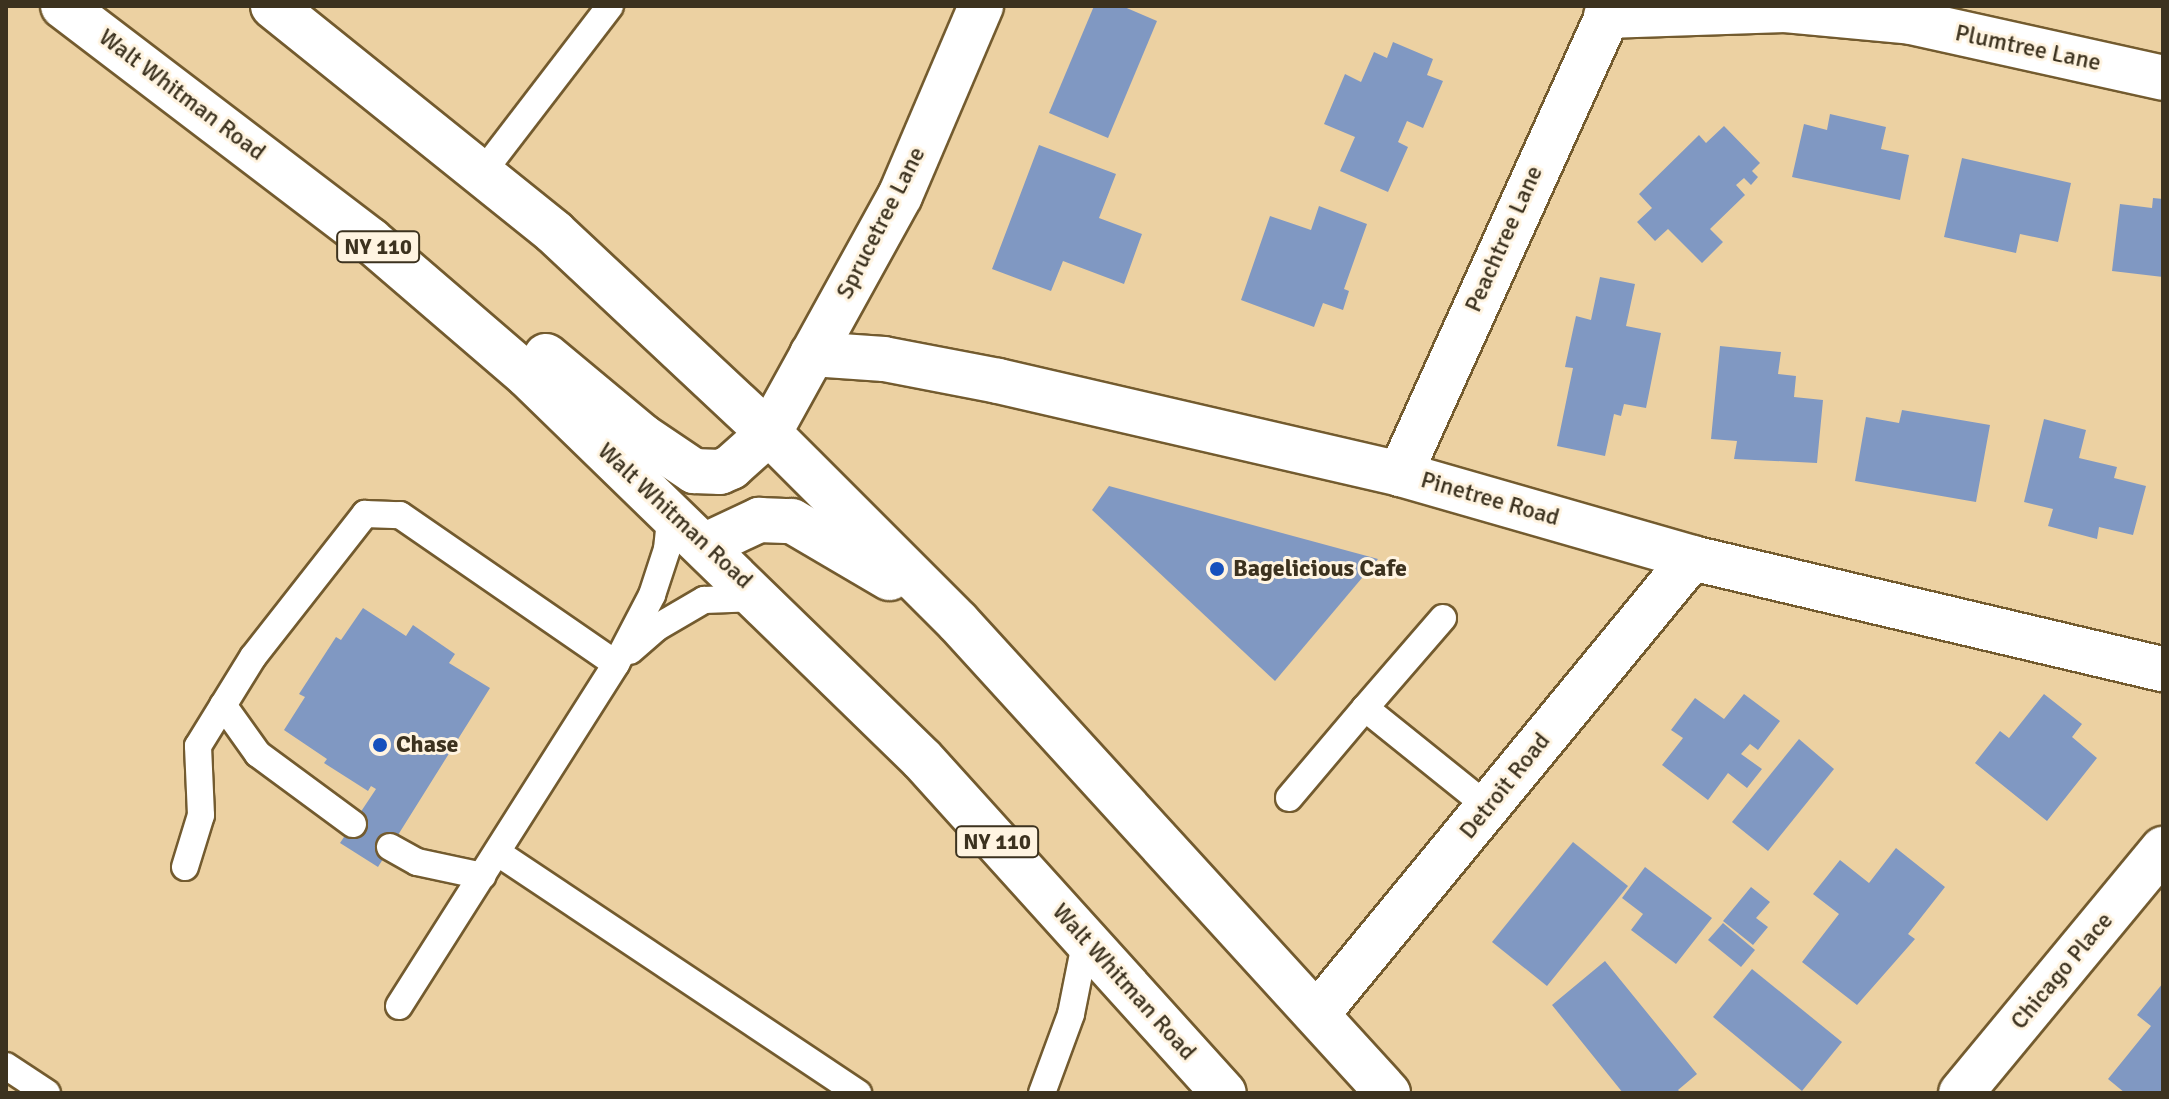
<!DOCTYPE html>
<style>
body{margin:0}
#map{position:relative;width:2169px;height:1099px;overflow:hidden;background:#ecd1a2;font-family:Signika,sans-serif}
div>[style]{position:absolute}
.building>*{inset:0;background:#8098c2}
.roads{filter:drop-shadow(2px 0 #735b2f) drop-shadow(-2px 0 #735b2f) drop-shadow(0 2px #735b2f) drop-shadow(0 -2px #735b2f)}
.service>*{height:26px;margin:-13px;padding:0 13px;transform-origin:13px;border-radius:13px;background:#fff}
.minor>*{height:44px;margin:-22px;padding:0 22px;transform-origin:22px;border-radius:22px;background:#fff}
.primary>*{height:44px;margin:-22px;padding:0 22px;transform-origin:22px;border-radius:22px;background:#fff}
.dots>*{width:22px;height:22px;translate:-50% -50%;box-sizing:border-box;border:4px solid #fff4e1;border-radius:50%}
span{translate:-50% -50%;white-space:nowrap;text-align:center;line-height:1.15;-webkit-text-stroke:6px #fff4e1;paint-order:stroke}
.shield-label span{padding:2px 6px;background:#fff4e1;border:2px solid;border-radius:6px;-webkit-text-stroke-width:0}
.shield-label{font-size:22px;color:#3c321f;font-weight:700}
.street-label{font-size:24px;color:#3c321f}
.poi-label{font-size:24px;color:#3c321f;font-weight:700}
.left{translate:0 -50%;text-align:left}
.frame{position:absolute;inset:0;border:8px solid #3c321f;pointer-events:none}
</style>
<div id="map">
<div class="building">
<div style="clip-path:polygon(1094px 6px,1122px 6px,1157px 21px,1108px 138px,1049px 113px)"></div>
<div style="clip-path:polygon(1393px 42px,1433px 59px,1427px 75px,1443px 81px,1423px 128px,1407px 121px,1398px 142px,1408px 147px,1388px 192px,1340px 171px,1355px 137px,1324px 124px,1345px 74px,1361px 82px,1374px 52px,1387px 58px)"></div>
<div style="clip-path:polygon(1830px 114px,1886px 127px,1881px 149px,1909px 155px,1900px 200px,1792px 177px,1804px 124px,1827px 130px)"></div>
<div style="clip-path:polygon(1724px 126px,1760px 163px,1752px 171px,1758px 177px,1751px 185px,1744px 178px,1736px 185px,1745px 195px,1710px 229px,1723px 242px,1702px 263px,1668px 229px,1655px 241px,1637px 222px,1652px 208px,1639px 194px,1699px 135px,1706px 143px)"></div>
<div style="clip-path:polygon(1039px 145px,1116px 174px,1099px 218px,1142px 234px,1124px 284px,1063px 261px,1051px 291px,992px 269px)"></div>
<div style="clip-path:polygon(1962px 158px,2071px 183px,2058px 242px,2020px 234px,2016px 253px,1944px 237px)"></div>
<div style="clip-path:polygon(2153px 198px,2163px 199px,2163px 277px,2112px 271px,2120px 204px,2152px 208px)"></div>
<div style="clip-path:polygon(1319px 206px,1367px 224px,1344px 289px,1349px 291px,1343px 310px,1323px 303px,1314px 327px,1241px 300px,1270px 216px,1311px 230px)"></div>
<div style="clip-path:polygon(1600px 277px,1635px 284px,1626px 326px,1661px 333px,1646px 408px,1624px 404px,1621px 416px,1614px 414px,1605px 456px,1557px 446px,1573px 368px,1565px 367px,1576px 316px,1591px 320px)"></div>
<div style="clip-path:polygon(1720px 346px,1781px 352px,1778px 374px,1796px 376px,1794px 397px,1823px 400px,1817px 463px,1734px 459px,1737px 441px,1711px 439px)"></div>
<div style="clip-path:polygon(1902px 410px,1990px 425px,1976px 502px,1855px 481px,1866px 417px,1899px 423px)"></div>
<div style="clip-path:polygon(2044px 419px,2086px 430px,2079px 458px,2117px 467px,2114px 478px,2146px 486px,2133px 535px,2099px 527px,2097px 539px,2048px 526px,2053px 509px,2024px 502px)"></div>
<div style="clip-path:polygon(1109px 486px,1378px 559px,1275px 681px,1092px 510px)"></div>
<div style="clip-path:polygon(363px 608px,406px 636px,413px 625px,455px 654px,449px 663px,490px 688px,378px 867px,340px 843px,376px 789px,371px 786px,368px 791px,324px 763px,327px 759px,284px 730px,305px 697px,299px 694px,336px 637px,341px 640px)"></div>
<div style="clip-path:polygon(1744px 694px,1780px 721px,1758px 750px,1750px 744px,1741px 754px,1762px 769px,1747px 788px,1728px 773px,1708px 800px,1662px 765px,1683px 738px,1671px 730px,1695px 698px,1724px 719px)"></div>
<div style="clip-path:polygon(2044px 694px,2082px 724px,2072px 737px,2097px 758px,2047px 821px,1975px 763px,2000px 731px,2009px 738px)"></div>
<div style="clip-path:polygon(1799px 739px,1834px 769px,1768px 851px,1732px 822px)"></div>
<div style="clip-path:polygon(1573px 842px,1628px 886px,1547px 986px,1492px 942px)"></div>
<div style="clip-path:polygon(1896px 848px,1945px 887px,1908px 934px,1915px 939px,1857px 1005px,1802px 962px,1839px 914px,1813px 894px,1840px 860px,1869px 883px)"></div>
<div style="clip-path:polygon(1645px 867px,1712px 918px,1676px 964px,1631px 930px,1643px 914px,1622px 898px)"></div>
<div style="clip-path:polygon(1751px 887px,1770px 902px,1756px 918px,1768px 927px,1753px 945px,1723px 921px)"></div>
<div style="clip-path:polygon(1723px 923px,1755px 950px,1741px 967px,1708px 940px)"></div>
<div style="clip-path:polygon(1605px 961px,1697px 1074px,1678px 1090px,1681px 1093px,1623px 1093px,1552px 1005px)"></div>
<div style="clip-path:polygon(1752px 969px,1842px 1042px,1802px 1091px,1713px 1017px)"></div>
<div style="clip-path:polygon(2163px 983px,2163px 1093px,2125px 1093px,2108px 1079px,2151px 1026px,2137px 1015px)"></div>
</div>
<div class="roads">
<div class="service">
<div style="left:482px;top:173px;width:210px;rotate:-52.5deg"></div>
<div style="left:1443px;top:618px;width:119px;rotate:130.9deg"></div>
<div style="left:1365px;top:708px;width:158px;rotate:38.8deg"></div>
<div style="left:630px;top:651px;width:35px;rotate:-41deg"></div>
<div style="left:656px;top:628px;width:56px;rotate:-30.3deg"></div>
<div style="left:704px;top:600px;width:54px;rotate:-2.1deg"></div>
<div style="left:223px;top:705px;width:60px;rotate:54.5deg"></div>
<div style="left:258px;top:754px;width:118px;rotate:36.4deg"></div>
<div style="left:1289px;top:798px;width:118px;rotate:-49.8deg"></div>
<div style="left:390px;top:847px;width:31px;rotate:29deg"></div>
<div style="left:417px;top:862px;width:67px;rotate:12deg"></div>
<div style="left:498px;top:853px;width:433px;rotate:33.7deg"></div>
<div style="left:185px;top:867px;width:54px;rotate:-72.9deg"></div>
<div style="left:201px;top:815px;width:69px;rotate:-92.5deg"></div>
<div style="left:198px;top:746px;width:105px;rotate:-58.3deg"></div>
<div style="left:253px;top:657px;width:182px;rotate:-51.9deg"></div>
<div style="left:365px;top:514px;width:35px;rotate:2deg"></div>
<div style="left:400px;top:515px;width:262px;rotate:34.6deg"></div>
<div style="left:399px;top:1006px;width:405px;rotate:-57.6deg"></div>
<div style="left:616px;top:664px;width:78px;rotate:-62.4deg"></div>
<div style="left:652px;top:595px;width:48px;rotate:-71.9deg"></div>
<div style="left:667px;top:549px;width:36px;rotate:-84deg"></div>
<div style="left:6px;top:1066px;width:49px;rotate:33.4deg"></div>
<div style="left:1042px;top:1093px;width:84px;rotate:-69.8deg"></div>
<div style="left:1071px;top:1014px;width:76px;rotate:-78.7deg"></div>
</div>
<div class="minor">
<div style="left:1606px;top:16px;width:179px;rotate:-1.9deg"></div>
<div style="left:1785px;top:10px;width:127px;rotate:5.4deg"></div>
<div style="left:1911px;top:22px;width:258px;rotate:12.5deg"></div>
<div style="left:812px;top:354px;width:72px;rotate:4deg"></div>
<div style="left:884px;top:359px;width:116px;rotate:10.9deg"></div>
<div style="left:998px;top:381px;width:413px;rotate:13deg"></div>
<div style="left:1400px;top:474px;width:304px;rotate:16deg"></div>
<div style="left:1692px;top:558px;width:484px;rotate:13.3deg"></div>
<div style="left:769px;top:433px;width:271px;rotate:-61.1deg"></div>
<div style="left:900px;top:196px;width:207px;rotate:-66.9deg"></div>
<div style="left:1400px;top:474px;width:514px;rotate:-65.63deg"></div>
<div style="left:1318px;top:1013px;width:589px;rotate:-50.58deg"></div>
<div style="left:1961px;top:1093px;width:317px;rotate:-50.4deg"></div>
</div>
<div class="primary">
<div style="left:63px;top:6px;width:386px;rotate:37.3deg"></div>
<div style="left:370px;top:240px;width:208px;rotate:40.7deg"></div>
<div style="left:528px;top:376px;width:549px;rotate:44.19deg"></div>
<div style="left:922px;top:759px;width:450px;rotate:47.9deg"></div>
<div style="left:273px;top:6px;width:361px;rotate:38.8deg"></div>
<div style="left:554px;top:232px;width:294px;rotate:43.1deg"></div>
<div style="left:769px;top:433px;width:267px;rotate:45deg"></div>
<div style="left:958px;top:622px;width:638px;rotate:47.61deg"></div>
<div style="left:546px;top:356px;width:125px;rotate:39.8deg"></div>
<div style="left:642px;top:436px;width:63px;rotate:33.9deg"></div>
<div style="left:694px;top:471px;width:26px;rotate:2deg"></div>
<div style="left:720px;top:472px;width:12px;rotate:-24deg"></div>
<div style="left:731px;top:467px;width:51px;rotate:-41.8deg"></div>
<div style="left:706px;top:545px;width:59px;rotate:-25.3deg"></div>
<div style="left:759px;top:520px;width:33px;rotate:2deg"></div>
<div style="left:792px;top:521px;width:113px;rotate:30.4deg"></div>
</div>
</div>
<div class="dots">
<div style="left:1217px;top:569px;background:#1751bd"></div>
<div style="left:380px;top:745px;background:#1751bd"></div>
</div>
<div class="shield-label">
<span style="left:378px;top:247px">NY 110</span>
<span style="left:997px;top:842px">NY 110</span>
</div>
<div class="street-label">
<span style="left:2028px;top:48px;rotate:12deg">Plumtree Lane</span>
<span style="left:182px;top:95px;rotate:37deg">Walt Whitman Road</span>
<span style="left:881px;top:223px;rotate:-63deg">Sprucetree Lane</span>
<span style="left:1504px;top:239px;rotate:-66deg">Peachtree Lane</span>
<span style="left:1490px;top:499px;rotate:16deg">Pinetree Road</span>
<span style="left:675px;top:516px;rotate:43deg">Walt Whitman Road</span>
<span style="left:1505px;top:786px;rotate:-51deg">Detroit Road</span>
<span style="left:2062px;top:971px;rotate:-50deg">Chicago Place</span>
<span style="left:1124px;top:982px;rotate:48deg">Walt Whitman Road</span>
</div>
<div class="poi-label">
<span class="left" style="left:1233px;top:569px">Bagelicious Cafe</span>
<span class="left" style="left:396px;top:745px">Chase</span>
</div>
<div class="frame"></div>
</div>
